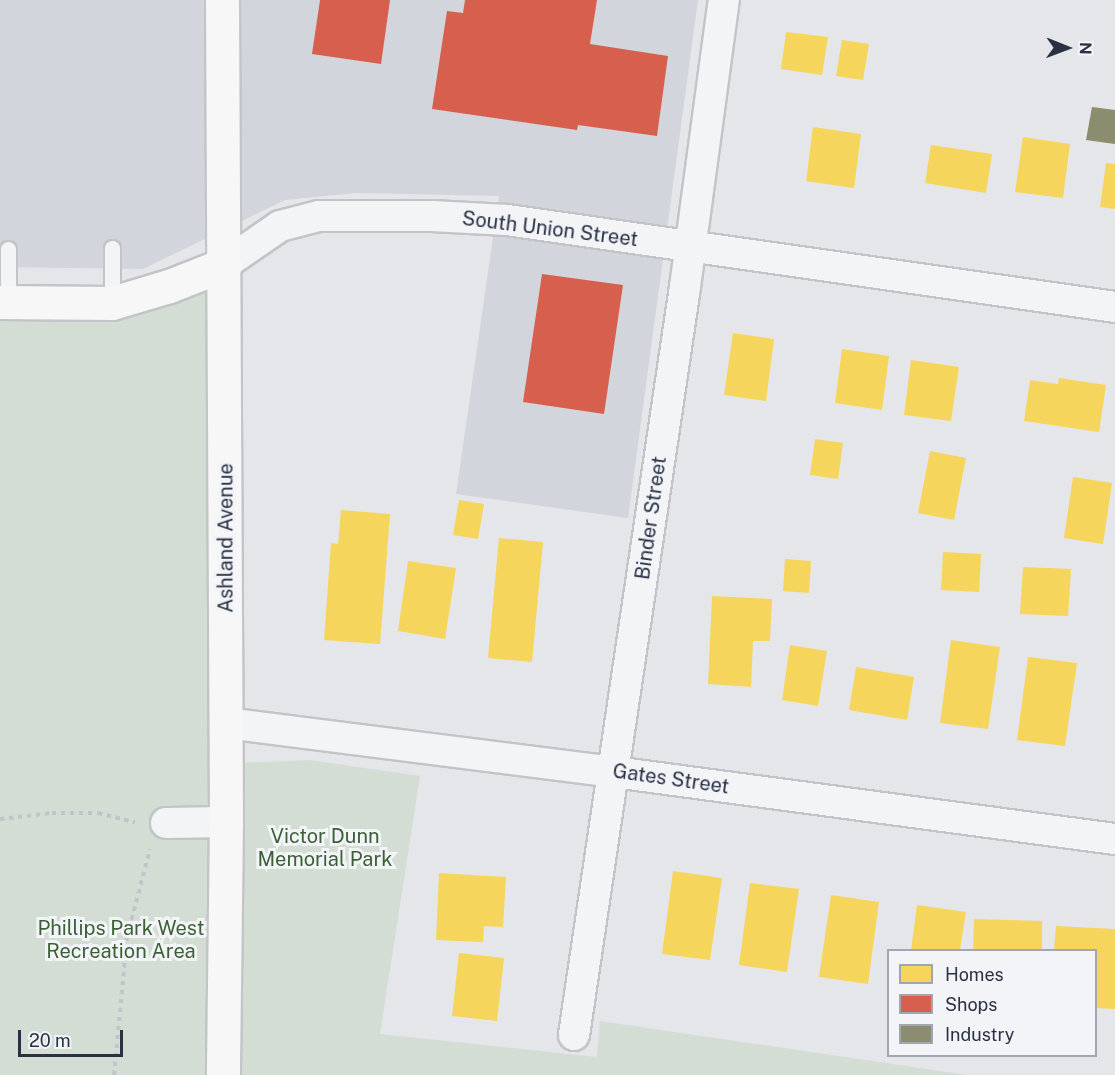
<!DOCTYPE html>
<style>
body{margin:0}
#map{position:relative;width:1115px;height:1075px;overflow:hidden;background:#e4e6e9;font-family:"Public Sans",sans-serif}
div>[style]{position:absolute}
.built>*{inset:0;background:#d2d5dc}
.green>*{inset:0;background:#d4ddd4}
.homes>*{inset:0;background:#f6d55c}
.shops>*{inset:0;background:#d6604d}
.industry>*{inset:0;background:#8c8c6e}
.path>*{height:4px;margin-top:-2px;transform-origin:0;background:repeating-linear-gradient(90deg,#c3c4c9 0 4.5px,transparent 0 9px)}
.roads{filter:drop-shadow(2px 0 #c2c4c7) drop-shadow(-2px 0 #c2c4c7) drop-shadow(0 2px #c2c4c7) drop-shadow(0 -2px #c2c4c7)}
.lane>*{height:15px;margin:-7.5px;padding:0 7.5px;transform-origin:7.5px;border-radius:7.5px;background:#f3f4f6}
.street>*{height:30px;margin:-15px;padding:0 15px;transform-origin:15px;border-radius:15px;background:#f3f4f6}
.secondary>*{height:33px;margin:-16.5px;padding:0 16.5px;transform-origin:16.5px;border-radius:16.5px;background:#f7f7f7}
span{translate:-50% -50%;white-space:nowrap;text-align:center;line-height:1.15;-webkit-text-stroke:6px #f2f4f8;paint-order:stroke}
.street-label{font-size:20px;color:#293143}
.park-label{font-size:20px;color:#3c5f36}
.legend{position:absolute;left:887px;top:949px;width:210px;height:108px;box-sizing:border-box;background:#f2f4f8;border:2px solid #a2a6b0;margin:0;padding:8px 10px;list-style:none;font-size:18px;color:#293143}
.legend li{display:flex;align-items:center;gap:12px;height:30px}
.legend b{width:30px;border:2px solid #a2a6b0}
.north{position:absolute;left:1037px;top:18px;width:60px;height:60px;-webkit-text-stroke:4px #f2f4f8;paint-order:stroke;rotate:91deg;font-size:16px;font-weight:700;line-height:24px;text-align:center;color:#293143}
.north::after{content:'';display:block;margin:auto;width:21px;height:27px;background:#293143;clip-path:polygon(50% 0,100% 100%,50% 72%,0 100%)}
.scale{position:absolute;left:18px;top:1030px;width:105px;height:27px;box-sizing:border-box;border:3px solid #293143;border-top:0;padding-left:8px;font-size:18px;line-height:21px;white-space:nowrap;color:#293143;-webkit-text-stroke:4px #f2f4f8;paint-order:stroke}
</style>
<div id="map">
<div class="built">
<div style="clip-path:polygon(0 0,698px 0,628px 518px,456px 494px,499px 196px,356px 193px,285px 200px,143px 269px,0 267px)"></div>
</div>
<div class="green">
<div style="clip-path:polygon(225px 264px,241px 763px,309px 760px,420px 776px,380px 1034px,597px 1057px,600px 1021px,967px 1075px,0 1075px,0 302px,112px 303px)"></div>
</div>
<div class="homes">
<div style="clip-path:polygon(786px 32px,828px 37px,822px 75px,781px 69px)"></div>
<div style="clip-path:polygon(842px 40px,869px 44px,863px 80px,836px 76px)"></div>
<div style="clip-path:polygon(813px 127px,861px 134px,854px 188px,806px 181px)"></div>
<div style="clip-path:polygon(1023px 137px,1070px 144px,1063px 198px,1015px 192px)"></div>
<div style="clip-path:polygon(931px 145px,992px 154px,986px 193px,925px 183px)"></div>
<div style="clip-path:polygon(1106px 163px,1115px 164px,1115px 209px,1100px 207px)"></div>
<div style="clip-path:polygon(733px 333px,774px 339px,766px 401px,724px 395px)"></div>
<div style="clip-path:polygon(842px 349px,889px 356px,882px 410px,835px 403px)"></div>
<div style="clip-path:polygon(911px 360px,959px 367px,951px 421px,904px 415px)"></div>
<div style="clip-path:polygon(1059px 378px,1106px 385px,1099px 432px,1024px 421px,1030px 380px,1058px 384px)"></div>
<div style="clip-path:polygon(815px 439px,843px 443px,838px 479px,810px 475px)"></div>
<div style="clip-path:polygon(930px 451px,966px 458px,954px 520px,918px 513px)"></div>
<div style="clip-path:polygon(1073px 477px,1112px 483px,1103px 544px,1064px 538px)"></div>
<div style="clip-path:polygon(459px 500px,484px 504px,478px 539px,453px 535px)"></div>
<div style="clip-path:polygon(341px 510px,390px 514px,380px 644px,324px 640px,331px 543px,338px 544px)"></div>
<div style="clip-path:polygon(499px 538px,543px 542px,532px 662px,488px 658px)"></div>
<div style="clip-path:polygon(943px 552px,981px 554px,979px 592px,941px 590px)"></div>
<div style="clip-path:polygon(785px 559px,811px 561px,809px 593px,783px 591px)"></div>
<div style="clip-path:polygon(408px 561px,456px 568px,445px 639px,398px 631px)"></div>
<div style="clip-path:polygon(1023px 567px,1071px 569px,1068px 616px,1020px 614px)"></div>
<div style="clip-path:polygon(712px 596px,772px 599px,770px 641px,753px 641px,751px 687px,708px 684px)"></div>
<div style="clip-path:polygon(951px 640px,1000px 647px,988px 729px,940px 723px)"></div>
<div style="clip-path:polygon(790px 645px,827px 651px,818px 706px,782px 700px)"></div>
<div style="clip-path:polygon(1028px 657px,1077px 663px,1065px 746px,1017px 740px)"></div>
<div style="clip-path:polygon(856px 667px,914px 677px,907px 720px,849px 710px)"></div>
<div style="clip-path:polygon(673px 871px,722px 878px,710px 960px,662px 954px)"></div>
<div style="clip-path:polygon(439px 873px,506px 877px,503px 927px,484px 926px,483px 942px,436px 940px)"></div>
<div style="clip-path:polygon(750px 883px,799px 889px,787px 972px,739px 965px)"></div>
<div style="clip-path:polygon(831px 895px,879px 902px,868px 984px,819px 977px)"></div>
<div style="clip-path:polygon(917px 905px,966px 912px,960px 950px,911px 950px)"></div>
<div style="clip-path:polygon(974px 919px,1042px 921px,1042px 950px,973px 950px)"></div>
<div style="clip-path:polygon(1056px 926px,1115px 929px,1115px 1009px,1096px 1008px,1096px 950px,1054px 950px)"></div>
<div style="clip-path:polygon(459px 953px,504px 958px,497px 1021px,452px 1016px)"></div>
</div>
<div class="shops">
<div style="clip-path:polygon(320px 0,390px 0,381px 64px,312px 54px)"></div>
<div style="clip-path:polygon(465px 0,597px 0,590px 44px,668px 56px,657px 136px,578px 125px,577px 130px,432px 109px,447px 11px,463px 13px)"></div>
<div style="clip-path:polygon(542px 274px,623px 285px,604px 414px,523px 402px)"></div>
</div>
<div class="industry">
<div style="clip-path:polygon(1092px 107px,1115px 110px,1115px 144px,1086px 140px)"></div>
</div>
<div class="path">
<div style="left:0;top:819px;width:52px;rotate:-6.6deg"></div>
<div style="left:52px;top:813px;width:46px"></div>
<div style="left:98px;top:813px;width:38px;rotate:14deg"></div>
<div style="left:114px;top:1075px;width:139px;rotate:-84.6deg"></div>
<div style="left:127px;top:937px;width:91px;rotate:-75.4deg"></div>
</div>
<div class="roads">
<div class="lane">
<div style="left:112px;top:248px;width:55px;rotate:90deg"></div>
<div style="left:8px;top:249px;width:53px;rotate:90deg"></div>
</div>
<div class="street">
<div style="left:225px;top:264px;width:67px;rotate:-34.6deg"></div>
<div style="left:280px;top:226px;width:40px;rotate:-14.4deg"></div>
<div style="left:319px;top:216px;width:113px"></div>
<div style="left:432px;top:216px;width:75px;rotate:3.1deg"></div>
<div style="left:507px;top:220px;width:614px;rotate:8.14deg"></div>
<div style="left:226px;top:723px;width:391px;rotate:7.2deg"></div>
<div style="left:614px;top:772px;width:505px;rotate:7.62deg"></div>
<div style="left:166px;top:823px;width:60px;rotate:-1deg"></div>
<div style="left:574px;top:1035px;width:756px;rotate:-81.56deg"></div>
<div style="left:685px;top:287px;width:290px;rotate:-82.3deg"></div>
</div>
<div class="secondary">
<div style="left:222px;top:0;width:822px;rotate:89.72deg"></div>
<div style="left:226px;top:822px;width:253px;rotate:90.7deg"></div>
<div style="left:0;top:302px;width:112px;rotate:0.5deg"></div>
<div style="left:112px;top:303px;width:59px;rotate:-16.6deg"></div>
<div style="left:169px;top:286px;width:60px;rotate:-21.4deg"></div>
</div>
</div>
<div class="street-label">
<span style="left:550px;top:229px;rotate:7deg">South Union Street</span>
<span style="left:651px;top:518px;rotate:-82deg">Binder Street</span>
<span style="left:226px;top:538px;rotate:-90deg">Ashland Avenue</span>
<span style="left:671px;top:779px;rotate:8deg">Gates Street</span>
</div>
<div class="park-label">
<span style="left:325px;top:848px">Victor Dunn<br>Memorial Park</span>
<span style="left:121px;top:940px">Phillips Park West<br>Recreation Area</span>
</div>
<ul class="legend">
<li><b style="height:16px;background:#f6d55c"></b>Homes</li>
<li><b style="height:16px;background:#d6604d"></b>Shops</li>
<li><b style="height:16px;background:#8c8c6e"></b>Industry</li>
</ul>
<div class="north">N</div>
<div class="scale">20 m</div>
</div>
